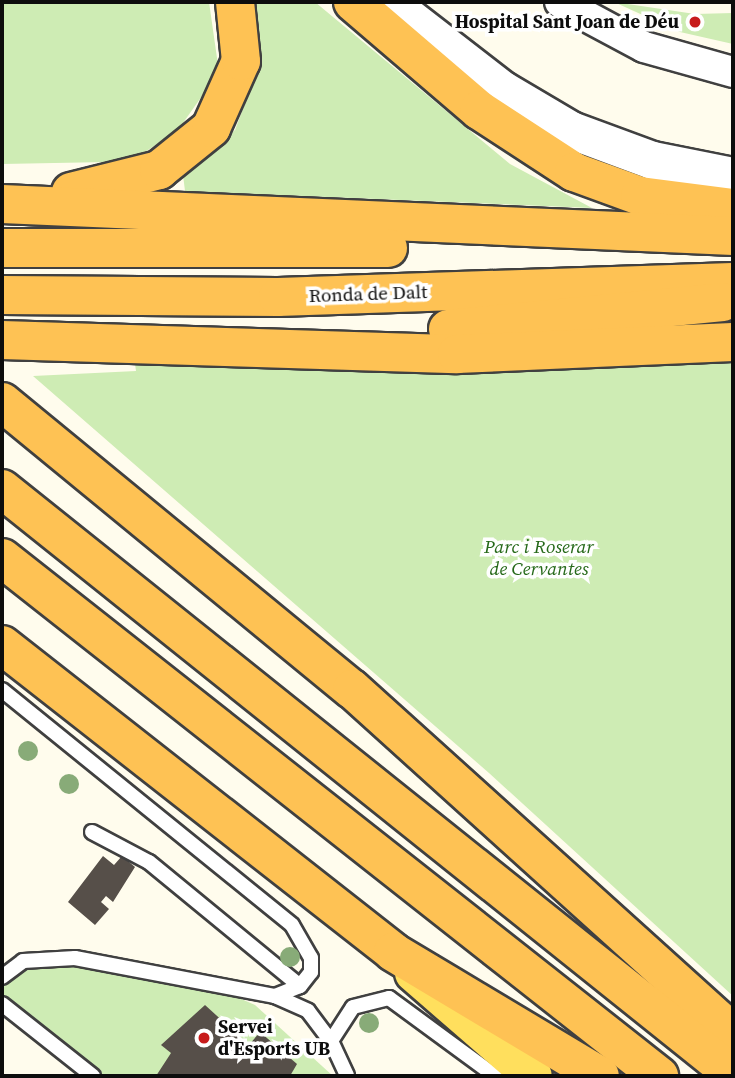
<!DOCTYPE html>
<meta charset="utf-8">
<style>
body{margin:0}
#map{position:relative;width:735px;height:1078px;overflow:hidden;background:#fffced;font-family:"Source Serif 4",serif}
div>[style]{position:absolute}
.green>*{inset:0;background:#ceecb4}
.building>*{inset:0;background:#564f49}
.roads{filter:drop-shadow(2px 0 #404040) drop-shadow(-2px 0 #404040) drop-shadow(0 2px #404040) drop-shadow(0 -2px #404040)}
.service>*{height:14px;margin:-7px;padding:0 7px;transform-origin:7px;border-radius:7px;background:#fff}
.minor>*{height:30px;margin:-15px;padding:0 15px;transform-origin:15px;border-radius:15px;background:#fff}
.tertiary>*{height:37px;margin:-18.5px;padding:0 18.5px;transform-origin:18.5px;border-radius:18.5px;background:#fff}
.primary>*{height:38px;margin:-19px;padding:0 19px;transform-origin:19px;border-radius:19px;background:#ffdf5d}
.trunk>*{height:38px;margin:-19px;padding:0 19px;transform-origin:19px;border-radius:19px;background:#fec254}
.trees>*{width:20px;height:20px;margin:-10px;border-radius:50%;background:#88ab78}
.dots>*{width:19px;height:19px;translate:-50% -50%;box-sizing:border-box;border:4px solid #fff;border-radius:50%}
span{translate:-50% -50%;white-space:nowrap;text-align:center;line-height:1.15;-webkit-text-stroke:7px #fff;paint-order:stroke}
.poi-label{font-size:19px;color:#0d0d0d;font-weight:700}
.right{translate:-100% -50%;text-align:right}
.left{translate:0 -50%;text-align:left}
.street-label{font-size:19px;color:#0d0d0d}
.park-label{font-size:19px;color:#266919;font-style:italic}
.frame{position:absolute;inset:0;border:4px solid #0d0d0d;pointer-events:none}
</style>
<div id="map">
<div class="green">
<div style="clip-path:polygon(2px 2px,209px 2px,219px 72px,178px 130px,145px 152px,107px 162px,2px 164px)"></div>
<div style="clip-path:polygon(249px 2px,315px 2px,510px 164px,592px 208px,185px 191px,183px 175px,235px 130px,247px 98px,256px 56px)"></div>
<div style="clip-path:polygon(614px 2px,695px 14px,733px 13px,733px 44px,680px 32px)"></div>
<div style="clip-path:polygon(733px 355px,733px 996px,489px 773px,33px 376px,136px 371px,135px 364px)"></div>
<div style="clip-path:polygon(75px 958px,196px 979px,255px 1005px,333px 1076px,93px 1076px,2px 1004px,2px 977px,23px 961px)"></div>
</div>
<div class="building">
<div style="clip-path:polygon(103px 856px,114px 865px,122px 856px,135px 867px,113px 902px,106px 896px,101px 902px,109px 909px,95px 925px,68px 902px)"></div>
<div style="clip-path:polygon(205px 1005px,249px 1045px,260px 1032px,297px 1064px,290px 1076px,156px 1076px,171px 1053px,161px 1045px)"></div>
</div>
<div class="roads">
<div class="service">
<div style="left:2px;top:690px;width:373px;rotate:39deg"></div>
<div style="left:292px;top:925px;width:38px;rotate:60deg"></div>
<div style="left:311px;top:958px;width:14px;rotate:90deg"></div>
<div style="left:311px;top:972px;width:18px;rotate:128deg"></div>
<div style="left:300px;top:986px;width:27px;rotate:158deg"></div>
<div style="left:92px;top:832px;width:64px;rotate:27.8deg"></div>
<div style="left:149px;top:862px;width:195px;rotate:39.4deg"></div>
<div style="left:2px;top:977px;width:26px;rotate:-37deg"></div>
<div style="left:23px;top:961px;width:52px;rotate:-3.3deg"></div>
<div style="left:75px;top:958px;width:204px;rotate:10.8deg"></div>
<div style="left:275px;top:996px;width:36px;rotate:24deg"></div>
<div style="left:308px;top:1011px;width:38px;rotate:53deg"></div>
<div style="left:331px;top:1041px;width:38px;rotate:65deg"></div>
<div style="left:2px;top:1004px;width:116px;rotate:38.4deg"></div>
<div style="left:331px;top:1041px;width:40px;rotate:-57.1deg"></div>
<div style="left:353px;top:1007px;width:37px;rotate:-14deg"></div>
<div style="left:389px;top:998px;width:132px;rotate:36.3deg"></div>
</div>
<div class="minor">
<div style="left:560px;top:2px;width:95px;rotate:28.2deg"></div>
<div style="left:644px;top:47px;width:92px;rotate:15.7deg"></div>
</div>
<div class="tertiary">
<div style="left:389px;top:2px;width:144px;rotate:37.7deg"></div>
<div style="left:503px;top:90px;width:79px;rotate:30.5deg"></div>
<div style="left:571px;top:130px;width:86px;rotate:20.3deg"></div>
<div style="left:652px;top:160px;width:83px;rotate:11.2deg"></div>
</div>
<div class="primary">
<div style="left:414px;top:973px;width:157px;rotate:40.9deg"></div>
</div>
<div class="trunk">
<div style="left:353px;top:2px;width:166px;rotate:40.6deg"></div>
<div style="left:479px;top:110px;width:113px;rotate:33.1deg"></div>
<div style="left:574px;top:172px;width:70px;rotate:20deg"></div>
<div style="left:640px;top:196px;width:94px;rotate:7.4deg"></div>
<div style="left:71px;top:192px;width:91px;rotate:-14deg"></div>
<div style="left:159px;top:170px;width:67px;rotate:-38.9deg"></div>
<div style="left:211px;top:128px;width:73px;rotate:-65.9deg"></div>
<div style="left:241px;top:61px;width:59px;rotate:-95.8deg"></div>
<div style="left:2px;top:204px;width:732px;rotate:2.51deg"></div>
<div style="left:2px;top:248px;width:386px"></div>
<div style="left:2px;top:295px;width:276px;rotate:0.4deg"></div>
<div style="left:278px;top:297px;width:455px;rotate:-1.9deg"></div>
<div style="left:448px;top:329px;width:276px;rotate:-5.6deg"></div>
<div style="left:2px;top:340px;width:455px;rotate:1.8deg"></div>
<div style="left:457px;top:354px;width:276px;rotate:-2.5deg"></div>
<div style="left:2px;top:402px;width:453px;rotate:39.4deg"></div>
<div style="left:352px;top:689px;width:513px;rotate:42.08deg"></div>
<div style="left:2px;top:489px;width:936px;rotate:38.67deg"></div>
<div style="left:2px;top:558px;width:837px;rotate:38.25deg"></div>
<div style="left:2px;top:645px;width:497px;rotate:38.1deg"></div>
<div style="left:393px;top:952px;width:241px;rotate:30.9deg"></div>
</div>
</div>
<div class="trees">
<div style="left:28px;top:751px"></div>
<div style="left:69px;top:784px"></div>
<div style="left:290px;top:957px"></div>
<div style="left:369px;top:1023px"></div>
</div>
<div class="dots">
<div style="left:695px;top:22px;background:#c71b1b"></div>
<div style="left:204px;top:1038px;background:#c71b1b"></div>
</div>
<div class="poi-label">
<span class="right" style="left:679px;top:22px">Hospital Sant Joan de Déu</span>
<span class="left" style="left:218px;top:1038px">Servei<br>d'Esports UB</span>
</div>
<div class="street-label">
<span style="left:368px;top:294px;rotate:-2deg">Ronda de Dalt</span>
</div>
<div class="park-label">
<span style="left:539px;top:558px">Parc i Roserar<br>de Cervantes</span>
</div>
<div class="frame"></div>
</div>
